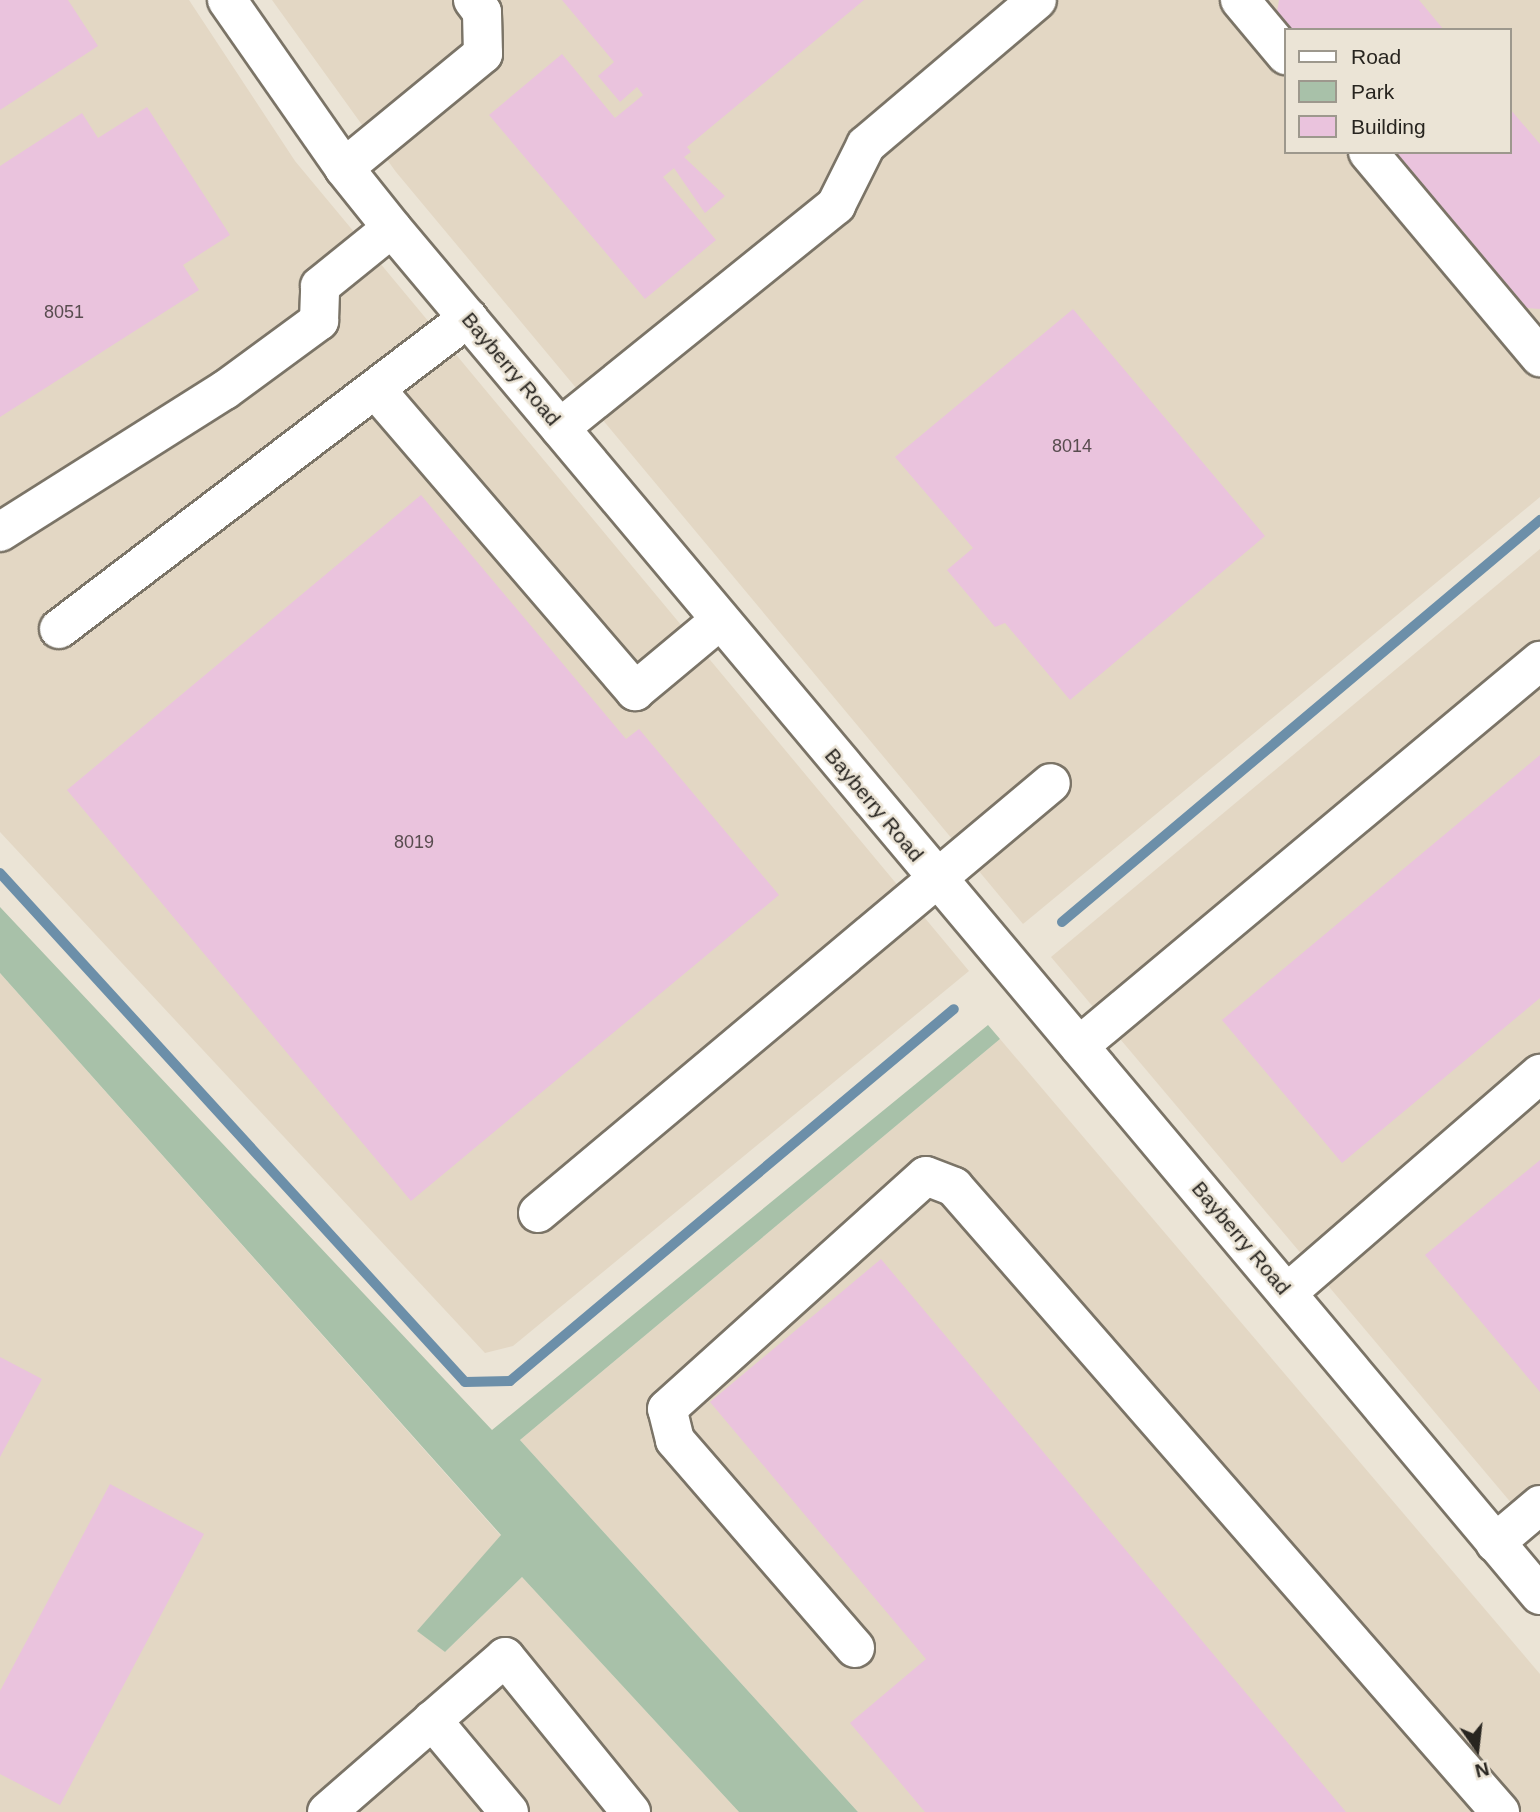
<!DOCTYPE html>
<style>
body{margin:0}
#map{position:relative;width:1540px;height:1812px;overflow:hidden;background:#ebe4d6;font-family:Arial,sans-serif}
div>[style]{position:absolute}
.built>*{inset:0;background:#e3d7c4}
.green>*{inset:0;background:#a8c1a9}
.stream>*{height:10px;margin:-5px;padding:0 5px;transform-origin:5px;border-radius:5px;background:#6c8fa9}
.building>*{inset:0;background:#eac3dd}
.roads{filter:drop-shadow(2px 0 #7b7467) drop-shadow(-2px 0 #7b7467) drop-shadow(0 2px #7b7467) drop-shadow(0 -2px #7b7467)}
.minor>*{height:38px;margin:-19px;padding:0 19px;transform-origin:19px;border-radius:19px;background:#fff}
span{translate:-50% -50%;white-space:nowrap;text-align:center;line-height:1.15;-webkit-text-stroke:5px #ebe4d6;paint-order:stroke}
.number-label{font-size:18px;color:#584c4f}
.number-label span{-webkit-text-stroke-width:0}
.street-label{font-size:21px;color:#282520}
.legend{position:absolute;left:1284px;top:28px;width:228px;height:126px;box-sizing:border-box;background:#ebe4d6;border:2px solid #9d988d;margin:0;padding:9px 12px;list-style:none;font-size:21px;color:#282520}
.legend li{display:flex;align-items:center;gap:14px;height:35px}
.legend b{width:35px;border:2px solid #9d988d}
.north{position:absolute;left:1442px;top:1714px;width:70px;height:70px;-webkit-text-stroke:5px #ebe4d6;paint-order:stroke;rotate:166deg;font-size:19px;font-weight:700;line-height:28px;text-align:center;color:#282520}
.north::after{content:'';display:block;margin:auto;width:24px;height:32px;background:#282520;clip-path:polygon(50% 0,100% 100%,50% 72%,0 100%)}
</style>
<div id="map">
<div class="built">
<div style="clip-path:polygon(0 0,189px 0,295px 161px,969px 971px,513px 1346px,485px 1353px,0 832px)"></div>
<div style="clip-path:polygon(evenodd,272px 0,1540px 0,1540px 497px,1023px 924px,396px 172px,272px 0,1286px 30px,1510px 30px,1510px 152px,1286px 152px,1286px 30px)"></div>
<div style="clip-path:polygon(1540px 549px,1540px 1537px,1051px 957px)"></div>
<div style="clip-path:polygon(0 973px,501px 1536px,418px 1631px,445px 1652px,522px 1577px,739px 1812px,0 1812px)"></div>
<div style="clip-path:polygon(1000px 1039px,1540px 1674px,1540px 1812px,858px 1812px,520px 1440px)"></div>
</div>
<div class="green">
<div style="clip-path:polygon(0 907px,492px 1430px,988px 1025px,1000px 1039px,520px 1440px,858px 1812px,739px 1812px,522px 1577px,445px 1652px,417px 1631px,501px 1535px,0 973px)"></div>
</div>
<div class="stream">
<div style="left:0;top:873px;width:689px;rotate:47.59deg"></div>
<div style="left:465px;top:1382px;width:45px;rotate:-1.3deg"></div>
<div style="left:510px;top:1381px;width:579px;rotate:-39.96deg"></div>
<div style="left:1062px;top:922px;width:625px;rotate:-40.06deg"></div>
</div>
<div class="building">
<div style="clip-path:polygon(0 0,68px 0,98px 46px,0 110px)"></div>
<div style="clip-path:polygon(562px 0,864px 0,687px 147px,691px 152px,684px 157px,725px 196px,705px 213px,674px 168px,663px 177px,716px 240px,645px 299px,489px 115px,562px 54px,615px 118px,643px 95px,637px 87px,620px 102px,598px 76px,614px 62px)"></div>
<div style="clip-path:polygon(1279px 0,1419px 0,1444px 30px,1292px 30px,1277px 12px)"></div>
<div style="clip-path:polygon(147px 107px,230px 235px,183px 265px,199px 290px,0 417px,0 166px,82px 113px,98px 138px)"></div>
<div style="clip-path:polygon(1510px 109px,1540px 144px,1540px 309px,1527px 308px,1396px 152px,1510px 152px)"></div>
<div style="clip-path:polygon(1073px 309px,1265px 536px,1070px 700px,1005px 623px,995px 627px,947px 570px,973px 548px,895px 457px)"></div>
<div style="clip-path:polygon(421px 495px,626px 739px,639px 729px,779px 895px,411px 1201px,67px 790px)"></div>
<div style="clip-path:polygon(1540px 755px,1540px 998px,1342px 1163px,1222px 1020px)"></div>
<div style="clip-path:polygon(1540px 1160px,1540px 1392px,1425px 1255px)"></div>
<div style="clip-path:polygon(881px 1259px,1346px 1812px,925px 1812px,850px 1723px,926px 1659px,710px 1402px)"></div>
<div style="clip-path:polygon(0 1357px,42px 1379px,0 1457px)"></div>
<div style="clip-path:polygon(110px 1484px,204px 1534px,60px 1805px,0 1774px,0 1691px)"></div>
</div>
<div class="roads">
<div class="minor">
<div style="left:227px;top:0;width:205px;rotate:55.1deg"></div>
<div style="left:344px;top:168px;width:77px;rotate:51.3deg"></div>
<div style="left:392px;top:228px;width:1785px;rotate:49.98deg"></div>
<div style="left:1240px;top:0;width:72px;rotate:50.1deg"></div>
<div style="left:1368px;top:152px;width:268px;rotate:50deg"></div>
<div style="left:344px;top:168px;width:180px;rotate:-39.4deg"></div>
<div style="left:483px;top:54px;width:42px;rotate:-91.4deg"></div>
<div style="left:482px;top:12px;width:15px;rotate:-127deg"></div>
<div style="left:377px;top:391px;width:396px;rotate:49.3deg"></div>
<div style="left:635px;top:691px;width:109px;rotate:-39.8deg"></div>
<div style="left:560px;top:428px;width:355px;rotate:-38.9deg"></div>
<div style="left:836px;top:205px;width:67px;rotate:-63.4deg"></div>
<div style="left:866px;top:145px;width:224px;rotate:-40.3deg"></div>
<div style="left:0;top:532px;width:266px;rotate:-32.3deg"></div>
<div style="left:225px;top:390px;width:117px;rotate:-36.3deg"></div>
<div style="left:319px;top:321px;width:35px;rotate:-88deg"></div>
<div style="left:320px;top:286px;width:92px;rotate:-38.9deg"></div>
<div style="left:59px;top:629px;width:514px;rotate:-37.25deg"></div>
<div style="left:1079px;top:1046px;width:601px;rotate:-39.87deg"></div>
<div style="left:538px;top:1213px;width:669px;rotate:-39.97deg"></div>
<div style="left:1287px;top:1293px;width:335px;rotate:-40.9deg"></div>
<div style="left:1495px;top:1543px;width:59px;rotate:-40.2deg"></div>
<div style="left:855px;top:1648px;width:275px;rotate:-130.9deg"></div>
<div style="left:675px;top:1440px;width:32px;rotate:-104deg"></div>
<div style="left:667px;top:1409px;width:348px;rotate:-42deg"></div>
<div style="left:926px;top:1176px;width:30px;rotate:21deg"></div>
<div style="left:954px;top:1187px;width:830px;rotate:48.86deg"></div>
<div style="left:432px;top:1720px;width:120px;rotate:50.1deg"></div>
<div style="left:327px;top:1812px;width:236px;rotate:-41deg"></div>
<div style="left:505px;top:1657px;width:200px;rotate:50.9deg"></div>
</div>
</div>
<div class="number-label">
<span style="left:64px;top:312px">8051</span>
<span style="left:1072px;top:446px">8014</span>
<span style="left:414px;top:842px">8019</span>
</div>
<div class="street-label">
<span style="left:511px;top:369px;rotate:50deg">Bayberry Road</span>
<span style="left:874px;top:805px;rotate:50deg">Bayberry Road</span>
<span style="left:1241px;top:1238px;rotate:50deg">Bayberry Road</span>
</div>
<ul class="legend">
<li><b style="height:9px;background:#fff"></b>Road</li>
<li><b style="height:19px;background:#a8c1a9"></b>Park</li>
<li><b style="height:19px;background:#eac3dd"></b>Building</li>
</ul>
<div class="north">N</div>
</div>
